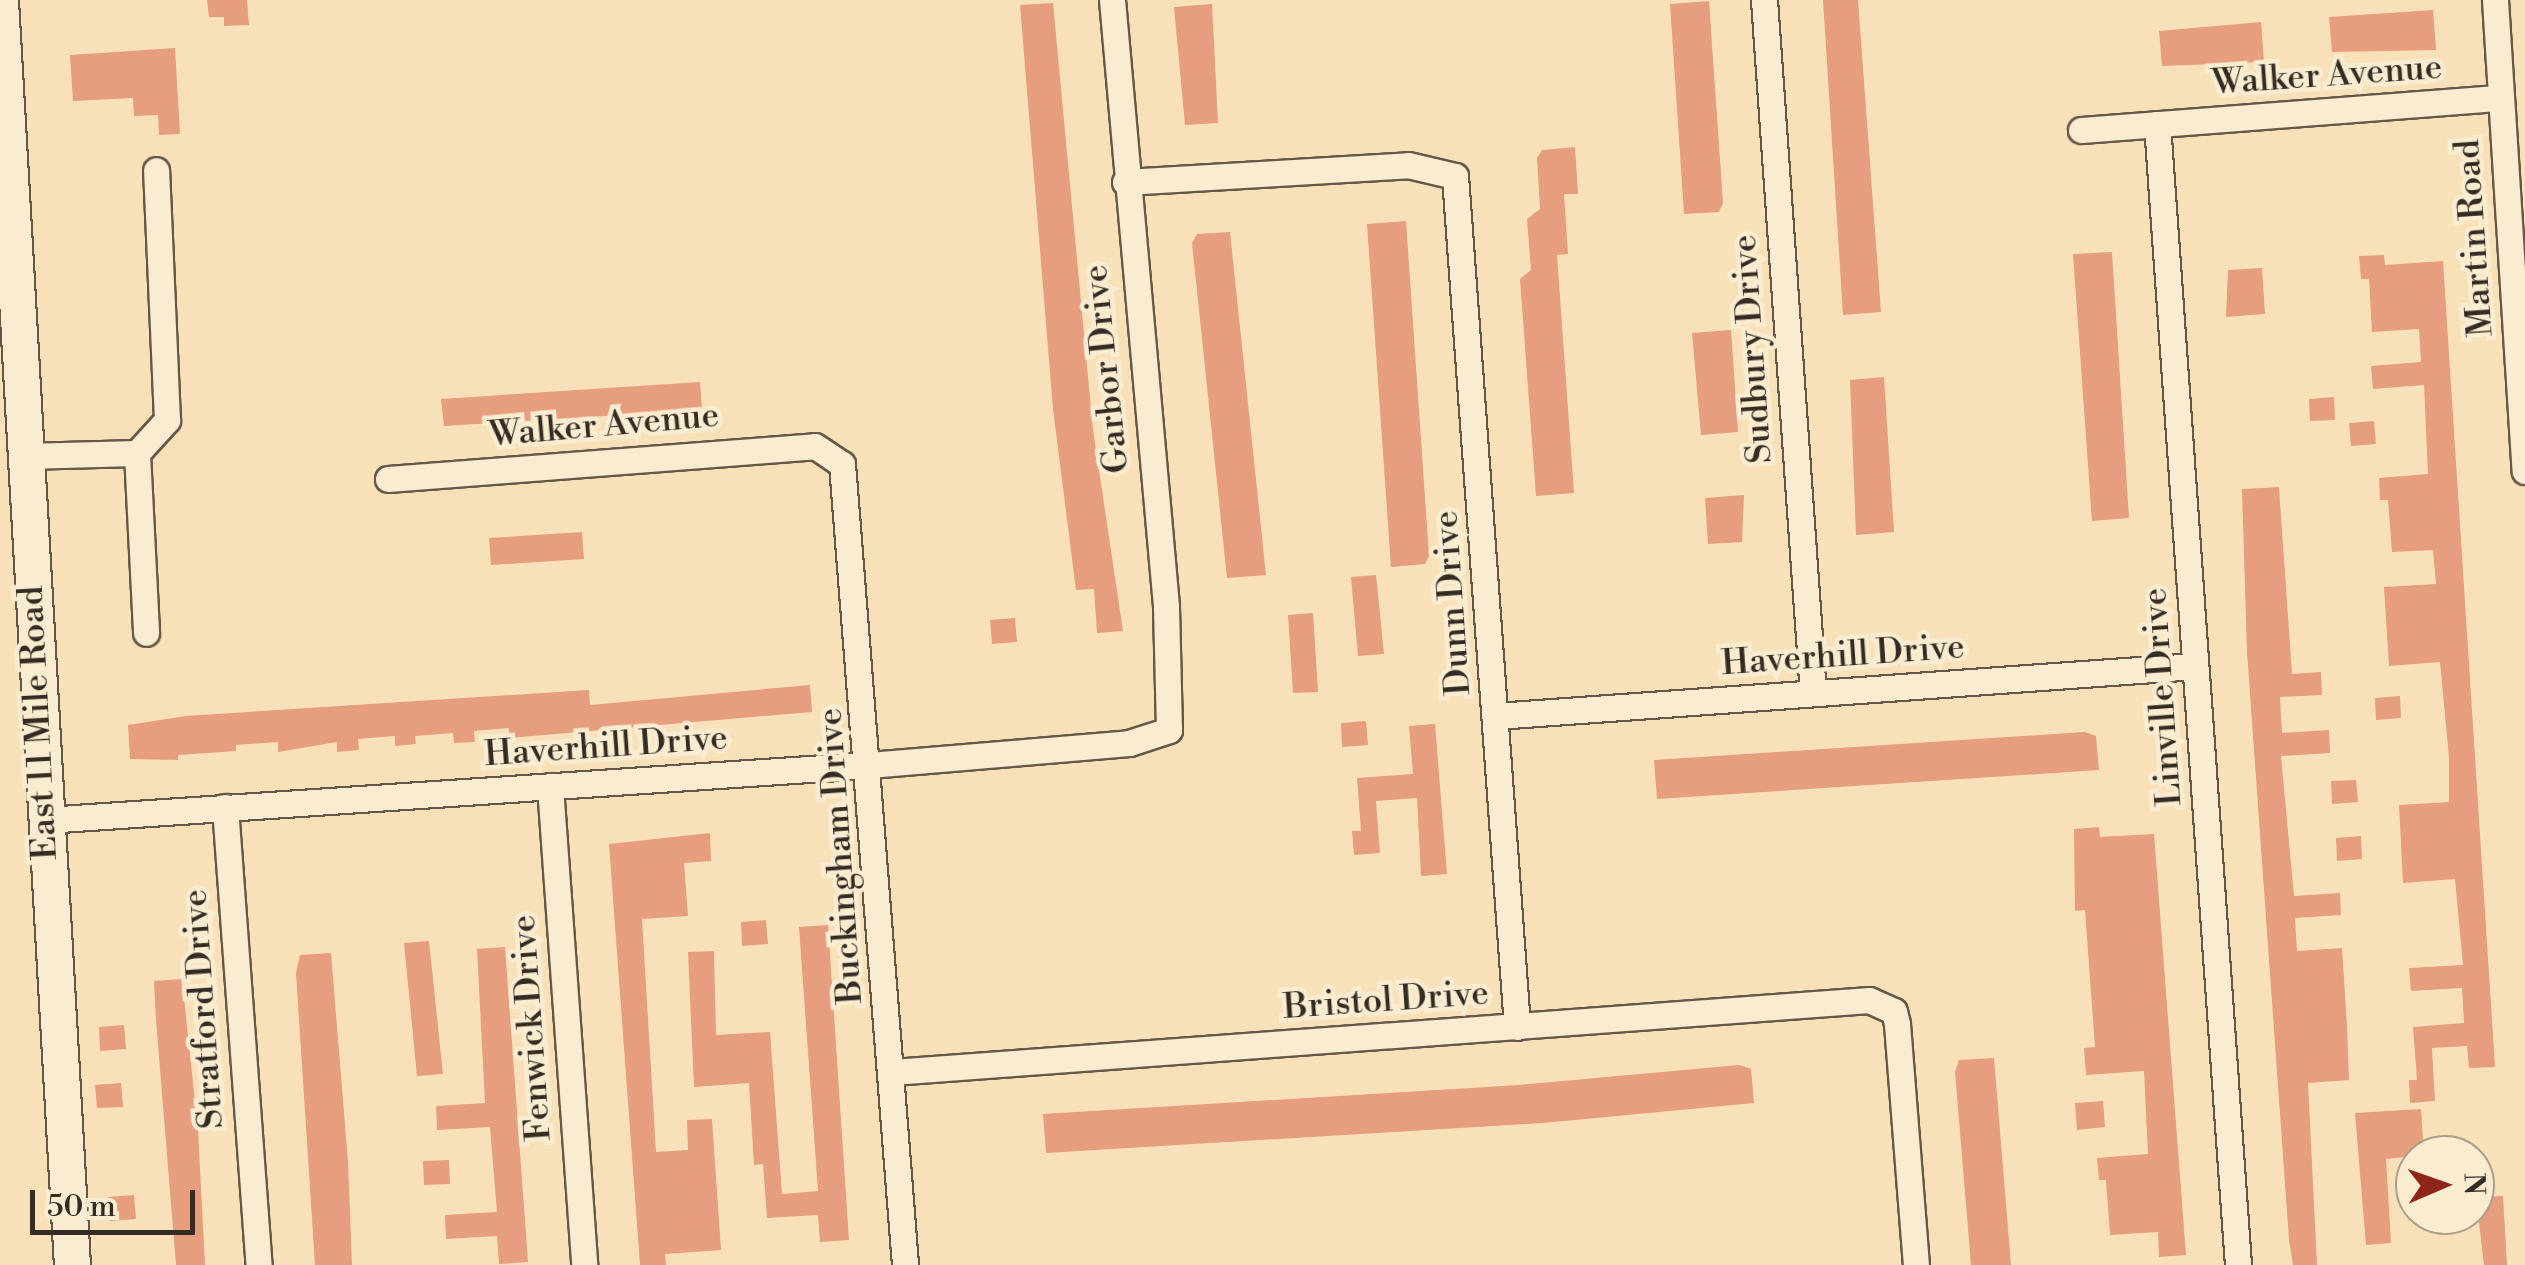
<!DOCTYPE html>
<style>
body{margin:0}
#map{position:relative;width:2525px;height:1265px;overflow:hidden;background:#f8e1b8;font-family:"Libre Bodoni",serif}
div>[style]{position:absolute}
.building>*{inset:0;background:#e69e7f}
.roads{filter:drop-shadow(2px 0 #655848) drop-shadow(-2px 0 #655848) drop-shadow(0 2px #655848) drop-shadow(0 -2px #655848)}
.minor>*{height:25px;margin:-12.5px;padding:0 12.5px;transform-origin:12.5px;border-radius:12.5px;background:#faecd1}
.secondary>*{height:35px;margin:-17.5px;padding:0 17.5px;transform-origin:17.5px;border-radius:17.5px;background:#faecd1}
span{translate:-50% -50%;white-space:nowrap;text-align:center;line-height:1.15;-webkit-text-stroke:9px #faecd1;paint-order:stroke}
.street-label{font-size:35px;color:#342b22}
.north{position:absolute;left:2395px;top:1135px;width:100px;height:100px;box-sizing:border-box;background:#faecd1;border:2px solid #ab9f8b;border-radius:50%;rotate:88deg;font-size:28px;font-weight:700;line-height:40px;text-align:center;color:#342b22}
.north::after{content:'';display:block;margin:auto;width:35px;height:45px;background:#8f2418;clip-path:polygon(50% 0,100% 100%,50% 72%,0 100%)}
.scale{position:absolute;left:30px;top:1190px;width:165px;height:45px;box-sizing:border-box;border:5px solid #342b22;border-top:0;padding-left:12px;font-size:30px;line-height:35px;white-space:nowrap;color:#342b22;-webkit-text-stroke:8px #faecd1;paint-order:stroke}
</style>
<div id="map">
<div class="building">
<div style="clip-path:polygon(207px 0,247px 0,249px 25px,224px 26px,224px 17px,209px 17px)"></div>
<div style="clip-path:polygon(1823px 0,1858px 0,1881px 312px,1843px 315px)"></div>
<div style="clip-path:polygon(1709px 1px,1723px 203px,1719px 212px,1684px 214px,1670px 4px)"></div>
<div style="clip-path:polygon(1053px 3px,1093px 430px,1123px 631px,1097px 633px,1094px 589px,1076px 590px,1053px 409px,1020px 5px)"></div>
<div style="clip-path:polygon(1212px 4px,1218px 123px,1185px 125px,1174px 7px)"></div>
<div style="clip-path:polygon(2433px 10px,2436px 50px,2332px 52px,2329px 17px)"></div>
<div style="clip-path:polygon(2261px 22px,2264px 62px,2162px 66px,2159px 31px)"></div>
<div style="clip-path:polygon(175px 48px,180px 134px,159px 135px,158px 115px,134px 116px,133px 98px,73px 101px,70px 55px)"></div>
<div style="clip-path:polygon(1575px 147px,1578px 194px,1564px 194px,1568px 254px,1557px 255px,1574px 493px,1536px 496px,1520px 279px,1531px 270px,1527px 219px,1540px 209px,1537px 158px,1542px 150px)"></div>
<div style="clip-path:polygon(1406px 221px,1429px 556px,1425px 564px,1391px 567px,1367px 224px)"></div>
<div style="clip-path:polygon(1230px 232px,1266px 575px,1227px 578px,1192px 243px,1197px 234px)"></div>
<div style="clip-path:polygon(2112px 252px,2129px 518px,2092px 521px,2073px 254px)"></div>
<div style="clip-path:polygon(2384px 255px,2385px 265px,2443px 261px,2495px 1067px,2469px 1068px,2467px 1046px,2432px 1048px,2435px 1101px,2410px 1103px,2409px 1080px,2417px 1080px,2413px 1027px,2464px 1023px,2462px 988px,2411px 991px,2409px 968px,2463px 965px,2455px 879px,2403px 883px,2399px 805px,2449px 802px,2449px 758px,2440px 662px,2389px 666px,2384px 587px,2436px 584px,2433px 550px,2392px 552px,2388px 500px,2380px 500px,2379px 478px,2428px 474px,2424px 385px,2373px 389px,2371px 366px,2421px 362px,2419px 329px,2372px 332px,2369px 279px,2361px 279px,2359px 256px)"></div>
<div style="clip-path:polygon(2262px 268px,2265px 314px,2226px 317px,2228px 270px)"></div>
<div style="clip-path:polygon(1731px 330px,1738px 432px,1701px 435px,1692px 333px)"></div>
<div style="clip-path:polygon(1884px 377px,1894px 532px,1856px 535px,1850px 380px)"></div>
<div style="clip-path:polygon(700px 382px,702px 410px,444px 426px,441px 399px)"></div>
<div style="clip-path:polygon(2334px 397px,2335px 420px,2310px 421px,2309px 399px)"></div>
<div style="clip-path:polygon(2374px 421px,2376px 444px,2351px 446px,2349px 423px)"></div>
<div style="clip-path:polygon(2279px 487px,2292px 674px,2321px 672px,2322px 695px,2280px 697px,2282px 733px,2329px 730px,2330px 753px,2281px 756px,2294px 896px,2340px 893px,2341px 915px,2295px 918px,2297px 951px,2342px 948px,2347px 1026px,2349px 1080px,2308px 1083px,2317px 1265px,2293px 1265px,2289px 1240px,2247px 652px,2242px 489px)"></div>
<div style="clip-path:polygon(1744px 495px,1742px 542px,1708px 544px,1705px 498px)"></div>
<div style="clip-path:polygon(582px 532px,584px 559px,491px 565px,489px 538px)"></div>
<div style="clip-path:polygon(1376px 575px,1384px 654px,1358px 656px,1351px 577px)"></div>
<div style="clip-path:polygon(1313px 613px,1318px 692px,1293px 693px,1288px 615px)"></div>
<div style="clip-path:polygon(1015px 618px,1017px 642px,992px 644px,990px 620px)"></div>
<div style="clip-path:polygon(810px 685px,812px 712px,509px 738px,509px 728px,474px 731px,475px 742px,454px 743px,453px 733px,415px 736px,416px 744px,395px 746px,395px 736px,358px 739px,359px 750px,337px 752px,337px 742px,278px 752px,278px 742px,236px 745px,236px 751px,178px 755px,178px 760px,130px 759px,128px 725px,186px 716px,589px 690px,590px 705px)"></div>
<div style="clip-path:polygon(2400px 696px,2401px 718px,2376px 720px,2375px 698px)"></div>
<div style="clip-path:polygon(1366px 721px,1368px 745px,1342px 747px,1341px 723px)"></div>
<div style="clip-path:polygon(1435px 724px,1447px 874px,1421px 876px,1417px 798px,1376px 801px,1380px 853px,1354px 855px,1352px 831px,1361px 831px,1357px 778px,1413px 774px,1409px 726px)"></div>
<div style="clip-path:polygon(2085px 732px,2096px 736px,2099px 770px,1657px 799px,1654px 760px)"></div>
<div style="clip-path:polygon(2356px 780px,2358px 802px,2332px 804px,2331px 781px)"></div>
<div style="clip-path:polygon(2099px 827px,2100px 837px,2154px 834px,2186px 1255px,2159px 1257px,2158px 1232px,2110px 1235px,2106px 1180px,2099px 1180px,2097px 1158px,2148px 1154px,2144px 1071px,2086px 1075px,2084px 1048px,2095px 1047px,2085px 910px,2075px 911px,2074px 829px)"></div>
<div style="clip-path:polygon(710px 833px,711px 861px,684px 863px,688px 916px,642px 919px,656px 1152px,688px 1150px,687px 1120px,712px 1119px,721px 1250px,665px 1254px,666px 1265px,640px 1265px,609px 844px)"></div>
<div style="clip-path:polygon(2361px 836px,2362px 859px,2337px 861px,2336px 838px)"></div>
<div style="clip-path:polygon(766px 920px,768px 944px,742px 946px,741px 922px)"></div>
<div style="clip-path:polygon(828px 925px,849px 1240px,820px 1242px,818px 1215px,767px 1218px,763px 1164px,754px 1165px,749px 1083px,694px 1087px,688px 952px,714px 951px,716px 1035px,770px 1032px,782px 1194px,818px 1191px,799px 927px)"></div>
<div style="clip-path:polygon(429px 941px,443px 1074px,417px 1076px,404px 943px)"></div>
<div style="clip-path:polygon(505px 947px,528px 1262px,499px 1264px,497px 1236px,446px 1239px,445px 1215px,497px 1212px,490px 1127px,437px 1130px,436px 1106px,485px 1103px,477px 949px)"></div>
<div style="clip-path:polygon(331px 953px,348px 1162px,352px 1265px,315px 1265px,296px 973px,300px 955px)"></div>
<div style="clip-path:polygon(182px 979px,198px 1130px,205px 1265px,176px 1265px,156px 1020px,154px 981px)"></div>
<div style="clip-path:polygon(124px 1025px,126px 1049px,100px 1051px,99px 1027px)"></div>
<div style="clip-path:polygon(1994px 1058px,2011px 1265px,1971px 1265px,1955px 1072px,1959px 1060px)"></div>
<div style="clip-path:polygon(1739px 1065px,1751px 1069px,1754px 1103px,1543px 1123px,1046px 1153px,1043px 1114px,1519px 1085px)"></div>
<div style="clip-path:polygon(121px 1083px,123px 1107px,97px 1108px,95px 1085px)"></div>
<div style="clip-path:polygon(2103px 1101px,2105px 1127px,2077px 1130px,2075px 1103px)"></div>
<div style="clip-path:polygon(2421px 1109px,2424px 1155px,2386px 1159px,2391px 1243px,2366px 1245px,2355px 1113px)"></div>
<div style="clip-path:polygon(449px 1160px,450px 1184px,424px 1185px,423px 1161px)"></div>
<div style="clip-path:polygon(134px 1195px,136px 1219px,110px 1221px,108px 1197px)"></div>
<div style="clip-path:polygon(2503px 1196px,2507px 1265px,2484px 1265px,2476px 1197px)"></div>
</div>
<div class="roads">
<div class="minor">
<div style="left:1764px;top:0;width:695px;rotate:85.96deg"></div>
<div style="left:2495px;top:0;width:472px;rotate:86.4deg"></div>
<div style="left:2157px;top:124px;width:1144px;rotate:85.94deg"></div>
<div style="left:2081px;top:130px;width:421px;rotate:-4.4deg"></div>
<div style="left:1125px;top:182px;width:284px;rotate:-3.4deg"></div>
<div style="left:1408px;top:165px;width:48px;rotate:13.2deg"></div>
<div style="left:1455px;top:176px;width:853px;rotate:85.83deg"></div>
<div style="left:137px;top:453px;width:180px;rotate:87.1deg"></div>
<div style="left:24px;top:456px;width:113px;rotate:-1.5deg"></div>
<div style="left:137px;top:453px;width:45px;rotate:-47.7deg"></div>
<div style="left:167px;top:420px;width:250px;rotate:-92.5deg"></div>
<div style="left:388px;top:479px;width:428px;rotate:-4.4deg"></div>
<div style="left:815px;top:446px;width:32px;rotate:34deg"></div>
<div style="left:842px;top:464px;width:803px;rotate:85.5deg"></div>
<div style="left:1496px;top:716px;width:701px;rotate:-4.09deg"></div>
<div style="left:550px;top:786px;width:480px;rotate:85.9deg"></div>
<div style="left:225px;top:807px;width:459px;rotate:85.8deg"></div>
<div style="left:45px;top:820px;width:826px;rotate:-3.82deg"></div>
<div style="left:869px;top:765px;width:261px;rotate:-4.8deg"></div>
<div style="left:1129px;top:743px;width:42px;rotate:-18deg"></div>
<div style="left:1169px;top:730px;width:124px;rotate:-91.4deg"></div>
<div style="left:1166px;top:606px;width:608px;rotate:-95.09deg"></div>
<div style="left:892px;top:1072px;width:980px;rotate:-4.21deg"></div>
<div style="left:1869px;top:1000px;width:27px;rotate:24deg"></div>
<div style="left:1894px;top:1011px;width:13px;rotate:77deg"></div>
<div style="left:1897px;top:1024px;width:242px;rotate:85.5deg"></div>
</div>
<div class="secondary">
<div style="left:0;top:1px;width:1266px;rotate:86.74deg"></div>
</div>
</div>
<div class="street-label">
<span style="left:2327px;top:76px;rotate:-4deg">Walker Avenue</span>
<span style="left:2475px;top:238px;rotate:-94deg">Martin Road</span>
<span style="left:1753px;top:349px;rotate:-94deg">Sudbury Drive</span>
<span style="left:1107px;top:369px;rotate:-96deg">Garbor Drive</span>
<span style="left:604px;top:426px;rotate:-5deg">Walker Avenue</span>
<span style="left:1453px;top:603px;rotate:-94deg">Dunn Drive</span>
<span style="left:1843px;top:656px;rotate:-4deg">Haverhill Drive</span>
<span style="left:2163px;top:697px;rotate:-94deg">Linville Drive</span>
<span style="left:39px;top:723px;rotate:-93deg">East 11 Mile Road</span>
<span style="left:606px;top:747px;rotate:-4deg">Haverhill Drive</span>
<span style="left:841px;top:856px;rotate:-94deg">Buckingham Drive</span>
<span style="left:1386px;top:1001px;rotate:-4deg">Bristol Drive</span>
<span style="left:204px;top:1009px;rotate:-94deg">Stratford Drive</span>
<span style="left:532px;top:1028px;rotate:-94deg">Fenwick Drive</span>
</div>
<div class="north">N</div>
<div class="scale">50 m</div>
</div>
